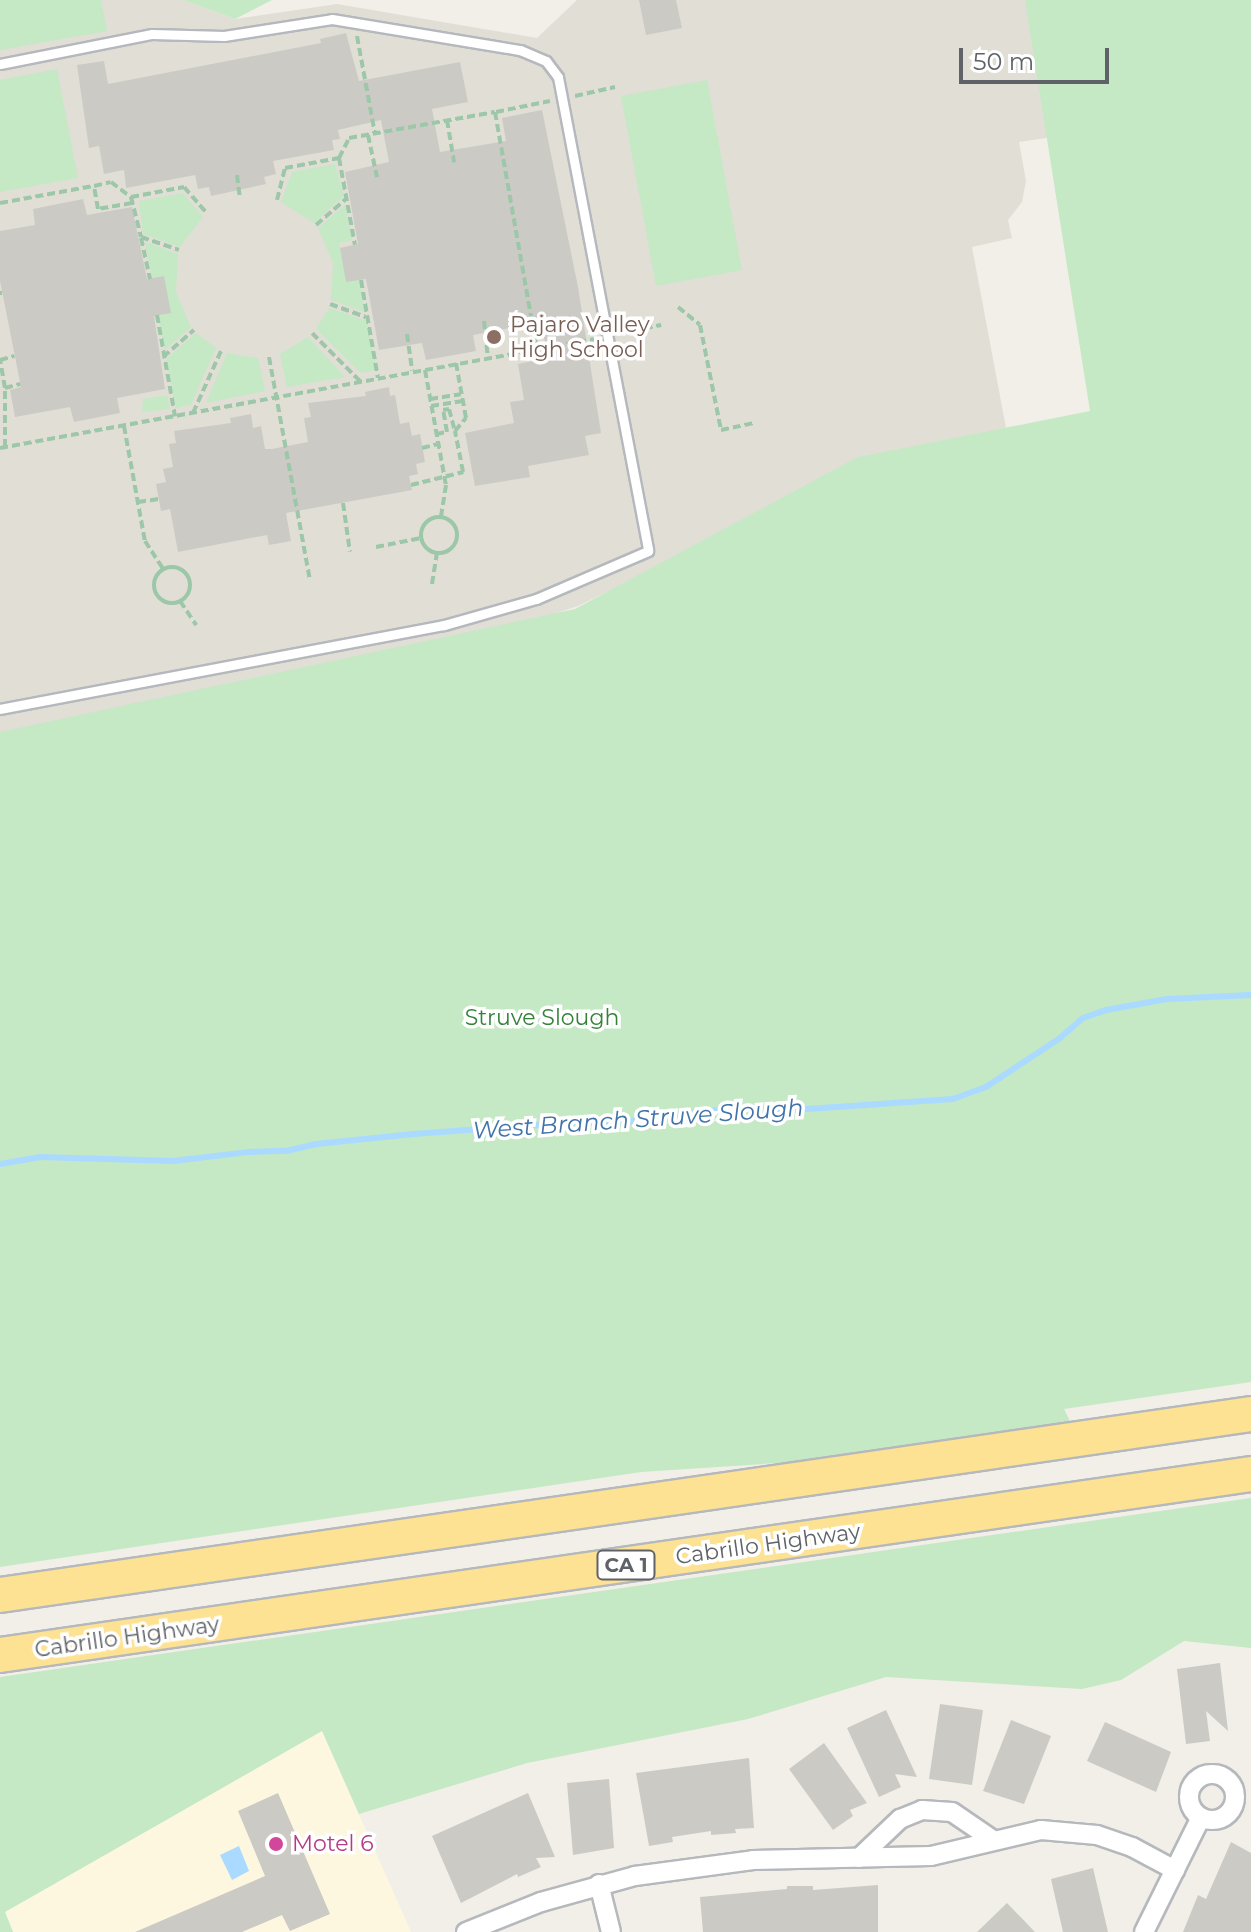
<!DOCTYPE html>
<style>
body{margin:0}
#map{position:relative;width:1251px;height:1932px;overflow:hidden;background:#f1efe8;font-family:Montserrat,sans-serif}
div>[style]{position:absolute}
.commercial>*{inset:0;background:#fef7e0}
.education>*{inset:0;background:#e1ded6}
.green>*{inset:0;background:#c5e8c5}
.water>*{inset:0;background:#aadaff}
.stream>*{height:6px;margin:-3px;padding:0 3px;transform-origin:3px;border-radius:3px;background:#aadaff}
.building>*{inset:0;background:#cccac5}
.path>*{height:4px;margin-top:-2px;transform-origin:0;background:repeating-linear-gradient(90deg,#9cc7a9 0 8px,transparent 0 12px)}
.path>.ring{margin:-2px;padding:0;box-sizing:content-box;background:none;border:4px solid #9cc7a9;border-radius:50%}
.roads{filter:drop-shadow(2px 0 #b5b8bc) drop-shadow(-2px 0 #b5b8bc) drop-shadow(0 2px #b5b8bc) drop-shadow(0 -2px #b5b8bc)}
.service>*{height:9px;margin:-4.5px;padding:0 4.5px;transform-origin:4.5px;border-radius:4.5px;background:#fff}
.minor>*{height:18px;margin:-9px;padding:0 9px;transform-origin:9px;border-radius:9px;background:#fff}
.minor>.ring{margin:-9px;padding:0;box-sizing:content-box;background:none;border:18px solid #fff;border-radius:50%}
.motorway>*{height:34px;margin:-17px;padding:0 17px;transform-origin:17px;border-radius:17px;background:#fde293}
.dots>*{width:22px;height:22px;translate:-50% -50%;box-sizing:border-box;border:4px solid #fff;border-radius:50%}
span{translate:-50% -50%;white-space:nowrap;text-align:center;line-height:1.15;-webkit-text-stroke:7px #fff;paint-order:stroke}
.shield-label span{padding:2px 6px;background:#fff;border:2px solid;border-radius:6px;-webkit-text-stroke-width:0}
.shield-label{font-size:20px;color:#5f6368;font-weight:700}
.education-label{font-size:22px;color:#785e54}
.left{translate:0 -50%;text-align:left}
.park-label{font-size:22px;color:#348238}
.street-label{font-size:22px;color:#5f6368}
.hotel-label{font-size:22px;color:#b23c85}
.water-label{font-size:24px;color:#4174aa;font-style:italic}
.scale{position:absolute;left:959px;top:48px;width:150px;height:36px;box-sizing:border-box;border:4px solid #5f6368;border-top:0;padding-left:10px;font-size:24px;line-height:28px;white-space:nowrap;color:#5f6368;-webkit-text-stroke:6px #fff;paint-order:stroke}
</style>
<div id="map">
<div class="commercial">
<div style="clip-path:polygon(322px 1731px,411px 1932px,13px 1932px,5px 1912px)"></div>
</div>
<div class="education">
<div style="clip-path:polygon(0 0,183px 0,235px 19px,337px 4px,537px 38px,577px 0,1028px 0,1053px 137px,1019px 142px,1026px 181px,1022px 202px,1008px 220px,1012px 238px,972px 247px,1006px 428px,896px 450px,578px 606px,181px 737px,0 789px)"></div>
</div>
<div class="green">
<div style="clip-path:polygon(0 0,101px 0,107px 31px,0 50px)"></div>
<div style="clip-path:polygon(183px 0,272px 0,235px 19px)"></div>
<div style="clip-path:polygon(1025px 0,1251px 0,1251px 1382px,1064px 1409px,1078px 1437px,948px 1452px,641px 1472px,0 1567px,0 732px,575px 609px,858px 457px,1090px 411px)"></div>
<div style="clip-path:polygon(57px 69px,78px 178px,0 192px,0 80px)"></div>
<div style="clip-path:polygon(707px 80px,742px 270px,656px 286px,621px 96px)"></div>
<div style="clip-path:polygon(335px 164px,344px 196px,314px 223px,281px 202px,292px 172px)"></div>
<div style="clip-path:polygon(183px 193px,203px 217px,180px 247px,143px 234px,139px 201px)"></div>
<div style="clip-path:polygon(345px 205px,352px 240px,339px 243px,346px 279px,359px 277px,365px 312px,331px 300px,333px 263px,318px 228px)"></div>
<div style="clip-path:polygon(145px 242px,178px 254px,176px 292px,191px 327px,165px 350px,158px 315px,164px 276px,152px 278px)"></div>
<div style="clip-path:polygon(329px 308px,367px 321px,377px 370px,361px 373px,316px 329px)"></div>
<div style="clip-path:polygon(196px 333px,216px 348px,191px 405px,176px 408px,166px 359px)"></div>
<div style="clip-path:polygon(308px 337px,345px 377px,287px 387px,280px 354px)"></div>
<div style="clip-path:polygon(227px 353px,258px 358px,265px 391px,206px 403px)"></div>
<div style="clip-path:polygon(167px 395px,170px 409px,142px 412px,143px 399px)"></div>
<div style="clip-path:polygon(1251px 1498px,1251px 1648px,1184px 1641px,1121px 1680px,1082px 1689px,886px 1677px,748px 1719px,527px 1763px,359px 1814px,322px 1731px,5px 1912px,13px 1932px,0 1932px,0 1677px)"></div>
</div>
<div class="water">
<div style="clip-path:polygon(239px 1846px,249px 1871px,232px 1880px,220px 1855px)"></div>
</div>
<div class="stream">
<div style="left:0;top:1164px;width:41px;rotate:-9.9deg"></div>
<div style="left:40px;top:1157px;width:133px;rotate:1.7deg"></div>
<div style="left:173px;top:1161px;width:77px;rotate:-6.8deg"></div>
<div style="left:249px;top:1152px;width:37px;rotate:-2deg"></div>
<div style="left:286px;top:1151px;width:31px;rotate:-13deg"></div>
<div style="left:316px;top:1144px;width:98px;rotate:-5.9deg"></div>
<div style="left:413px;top:1134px;width:169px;rotate:-4.1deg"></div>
<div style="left:582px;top:1122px;width:32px;rotate:4deg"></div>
<div style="left:614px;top:1124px;width:60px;rotate:-9.6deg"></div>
<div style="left:673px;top:1114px;width:86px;rotate:-4.7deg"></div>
<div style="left:759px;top:1107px;width:33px;rotate:5deg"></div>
<div style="left:792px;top:1110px;width:161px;rotate:-3.9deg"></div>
<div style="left:953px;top:1099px;width:35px;rotate:-20deg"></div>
<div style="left:986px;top:1087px;width:89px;rotate:-33.5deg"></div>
<div style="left:1060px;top:1038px;width:30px;rotate:-41deg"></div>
<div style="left:1083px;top:1018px;width:24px;rotate:-19deg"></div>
<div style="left:1106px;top:1010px;width:62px;rotate:-10.2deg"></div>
<div style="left:1167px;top:999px;width:84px;rotate:-2.7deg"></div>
</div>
<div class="building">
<div style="clip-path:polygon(639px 0,676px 0,682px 28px,646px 35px)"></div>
<div style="clip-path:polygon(346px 33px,359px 81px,460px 62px,468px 102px,432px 109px,440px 152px,506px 141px,502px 118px,542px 110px,578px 287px,601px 433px,585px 436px,589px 455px,528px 466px,530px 477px,475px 486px,465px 433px,514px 423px,510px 402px,524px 400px,518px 364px,548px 358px,541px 322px,473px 335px,476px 351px,426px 360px,422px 343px,379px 350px,366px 279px,346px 282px,340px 248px,358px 244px,345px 172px,389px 162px,381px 120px,338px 130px,340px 139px,332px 140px,334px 150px,273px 161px,276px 174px,264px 177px,266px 184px,211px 196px,209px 187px,198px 189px,195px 175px,126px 188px,124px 170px,104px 174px,99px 146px,89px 148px,77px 65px,104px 61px,108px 84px,321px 43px,320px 39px)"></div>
<div style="clip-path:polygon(83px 199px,87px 215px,132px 207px,147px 279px,164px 276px,171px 313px,154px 316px,165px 389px,117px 398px,120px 413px,74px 422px,70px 407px,15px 417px,10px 390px,21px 387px,0 281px,0 231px,35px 225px,33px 209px)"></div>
<div style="clip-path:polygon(389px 387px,390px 396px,395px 395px,400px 424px,409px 422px,412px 436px,420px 434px,425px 462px,416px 464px,418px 474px,409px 476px,412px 490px,286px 513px,291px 541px,269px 545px,267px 535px,178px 552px,170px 509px,161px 511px,156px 484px,166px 482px,163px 469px,173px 467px,169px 444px,176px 443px,174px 431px,231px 423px,230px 418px,251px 414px,253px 428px,261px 426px,265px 449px,272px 449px,308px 442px,304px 418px,311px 417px,308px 403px,366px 396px,365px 392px)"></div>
<div style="clip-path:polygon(1220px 1663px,1228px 1731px,1206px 1711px,1210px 1741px,1186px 1744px,1177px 1669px)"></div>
<div style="clip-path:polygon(940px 1704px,983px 1710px,972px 1785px,929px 1779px)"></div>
<div style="clip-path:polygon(886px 1710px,917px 1777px,895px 1774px,901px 1787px,879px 1797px,847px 1728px)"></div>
<div style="clip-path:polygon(1011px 1720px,1051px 1736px,1024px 1804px,983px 1791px)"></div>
<div style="clip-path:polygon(1105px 1722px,1171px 1752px,1156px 1792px,1087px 1761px)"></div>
<div style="clip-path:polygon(824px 1743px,867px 1803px,850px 1810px,853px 1816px,833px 1830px,789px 1769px)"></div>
<div style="clip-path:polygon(749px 1758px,754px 1828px,735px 1829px,736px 1833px,711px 1835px,711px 1831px,672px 1837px,673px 1842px,649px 1846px,636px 1773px)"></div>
<div style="clip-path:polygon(609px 1779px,614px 1848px,573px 1855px,567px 1783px)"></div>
<div style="clip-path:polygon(278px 1793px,330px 1914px,290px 1931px,282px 1915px,242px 1932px,135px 1932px,265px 1876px,238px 1811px)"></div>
<div style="clip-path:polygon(528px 1793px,555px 1857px,536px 1858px,541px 1867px,518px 1877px,517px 1874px,461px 1903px,432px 1836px)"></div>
<div style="clip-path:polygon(1231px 1842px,1251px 1853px,1251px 1932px,1183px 1932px,1198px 1895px,1206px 1899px)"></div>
<div style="clip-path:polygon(1093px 1868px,1108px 1932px,1063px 1932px,1051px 1879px)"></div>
<div style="clip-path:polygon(878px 1885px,878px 1932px,703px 1932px,700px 1897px,787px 1889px,787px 1886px,813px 1886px,813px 1890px)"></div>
<div style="clip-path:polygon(1007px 1903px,1035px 1932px,977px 1932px)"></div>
</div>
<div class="path">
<div style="left:357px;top:36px;width:100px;rotate:79.6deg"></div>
<div style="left:575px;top:96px;width:41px;rotate:-12.7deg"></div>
<div style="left:496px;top:112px;width:55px;rotate:-11.5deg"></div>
<div style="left:447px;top:120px;width:43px;rotate:80.5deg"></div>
<div style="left:368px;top:135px;width:43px;rotate:77.9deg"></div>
<div style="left:339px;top:158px;width:88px;rotate:79.6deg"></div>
<div style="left:237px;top:175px;width:23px;rotate:83deg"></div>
<div style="left:131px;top:197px;width:54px;rotate:-10.7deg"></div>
<div style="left:184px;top:187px;width:35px;rotate:49deg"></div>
<div style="left:277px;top:200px;width:33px;rotate:-76deg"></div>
<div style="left:285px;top:168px;width:55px;rotate:-10.5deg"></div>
<div style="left:339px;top:158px;width:22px;rotate:-63deg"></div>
<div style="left:349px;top:138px;width:148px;rotate:-10.1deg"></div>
<div style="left:495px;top:112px;width:241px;rotate:80deg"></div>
<div style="left:0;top:203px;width:96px;rotate:-10.3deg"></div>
<div style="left:132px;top:203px;width:35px;rotate:170deg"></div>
<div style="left:98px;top:209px;width:23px;rotate:-100deg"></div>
<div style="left:94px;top:186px;width:17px;rotate:-13deg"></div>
<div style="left:111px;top:182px;width:25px;rotate:37deg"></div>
<div style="left:131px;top:197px;width:41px;rotate:76deg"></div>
<div style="left:141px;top:237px;width:40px;rotate:18.9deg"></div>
<div style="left:316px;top:225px;width:40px;rotate:-41deg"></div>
<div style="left:141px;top:238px;width:42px;rotate:77.6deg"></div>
<div style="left:361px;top:280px;width:99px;rotate:80.2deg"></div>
<div style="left:0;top:293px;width:2px"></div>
<div style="left:330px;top:304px;width:38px;rotate:20deg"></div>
<div style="left:678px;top:307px;width:28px;rotate:39deg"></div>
<div style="left:700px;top:325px;width:107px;rotate:78.7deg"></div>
<div style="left:721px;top:430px;width:33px;rotate:-12deg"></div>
<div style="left:157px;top:315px;width:103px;rotate:79.9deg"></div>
<div style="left:484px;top:321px;width:37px;rotate:84deg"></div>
<div style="left:312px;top:333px;width:69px;rotate:45deg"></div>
<div style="left:621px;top:333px;width:41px;rotate:-11.3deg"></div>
<div style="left:407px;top:334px;width:37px;rotate:82deg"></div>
<div style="left:163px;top:357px;width:41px;rotate:-41.1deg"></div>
<div style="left:269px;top:357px;width:227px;rotate:79.6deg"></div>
<div style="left:425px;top:370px;width:117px;rotate:79.7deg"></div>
<div style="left:446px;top:485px;width:33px;rotate:99deg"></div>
<div style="left:5px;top:388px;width:16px;rotate:-15deg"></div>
<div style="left:430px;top:399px;width:31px;rotate:-9deg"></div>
<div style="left:431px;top:406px;width:32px;rotate:-9deg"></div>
<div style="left:193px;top:413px;width:68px;rotate:-65.7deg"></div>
<div style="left:124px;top:426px;width:117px;rotate:79.7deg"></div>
<div style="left:145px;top:541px;width:33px;rotate:57deg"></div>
<div style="left:436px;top:434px;width:11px;rotate:-10deg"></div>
<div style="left:447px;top:432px;width:22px;rotate:-100deg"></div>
<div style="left:443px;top:410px;width:6px;rotate:-9deg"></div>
<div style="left:449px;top:409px;width:23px;rotate:75deg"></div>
<div style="left:5px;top:447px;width:59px;rotate:-90deg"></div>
<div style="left:5px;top:388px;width:28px;rotate:-100deg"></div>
<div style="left:0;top:360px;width:15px;rotate:-16deg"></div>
<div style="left:0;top:448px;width:605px;rotate:-10.38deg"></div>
<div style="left:422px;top:448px;width:16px;rotate:-14deg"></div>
<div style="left:411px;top:485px;width:54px;rotate:-14deg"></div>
<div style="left:463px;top:472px;width:42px;rotate:-101deg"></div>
<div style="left:455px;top:431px;width:17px;rotate:-50deg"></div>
<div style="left:466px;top:418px;width:56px;rotate:-100.3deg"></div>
<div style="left:138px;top:502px;width:21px;rotate:-8deg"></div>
<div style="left:343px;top:503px;width:49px;rotate:81.9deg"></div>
<div class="ring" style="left:421px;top:517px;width:32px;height:32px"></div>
<div style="left:376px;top:547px;width:46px;rotate:-11.3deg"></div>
<div class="ring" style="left:154px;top:567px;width:32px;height:32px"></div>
<div style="left:432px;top:584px;width:31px;rotate:-81deg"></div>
<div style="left:180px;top:601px;width:29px;rotate:56deg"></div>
</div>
<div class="roads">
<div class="service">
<div style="left:0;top:64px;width:155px;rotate:-11.2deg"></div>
<div style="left:152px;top:34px;width:72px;rotate:1.6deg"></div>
<div style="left:224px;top:36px;width:109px;rotate:-8.9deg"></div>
<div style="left:332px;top:19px;width:191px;rotate:9.4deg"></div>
<div style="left:520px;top:50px;width:28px;rotate:23deg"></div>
<div style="left:546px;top:61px;width:20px;rotate:53deg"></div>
<div style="left:558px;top:77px;width:482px;rotate:79.2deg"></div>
<div style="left:648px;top:551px;width:122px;rotate:156.8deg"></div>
<div style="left:536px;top:599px;width:96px;rotate:164.2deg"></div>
<div style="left:444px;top:625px;width:452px;rotate:169.3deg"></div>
</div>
<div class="minor">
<div class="ring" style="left:1189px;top:1774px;width:28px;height:28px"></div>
<div style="left:859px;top:1858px;width:57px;rotate:-43.6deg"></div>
<div style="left:900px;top:1819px;width:24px;rotate:-22deg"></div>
<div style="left:922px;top:1810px;width:30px;rotate:4deg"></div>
<div style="left:952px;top:1812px;width:50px;rotate:34.3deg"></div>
<div style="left:599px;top:1884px;width:49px;rotate:76deg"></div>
<div style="left:466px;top:1932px;width:81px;rotate:-21.8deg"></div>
<div style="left:541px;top:1902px;width:98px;rotate:-15.5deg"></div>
<div style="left:635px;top:1876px;width:119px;rotate:-7.7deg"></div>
<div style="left:753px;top:1860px;width:178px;rotate:-1.3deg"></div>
<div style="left:931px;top:1856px;width:113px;rotate:-13.3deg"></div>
<div style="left:1041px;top:1830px;width:56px;rotate:5.1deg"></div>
<div style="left:1097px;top:1835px;width:37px;rotate:19deg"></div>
<div style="left:1132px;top:1847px;width:49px;rotate:28.1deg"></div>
<div style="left:1144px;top:1932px;width:128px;rotate:-63.6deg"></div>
</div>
<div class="motorway">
<div style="left:0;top:1595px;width:1264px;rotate:-8.23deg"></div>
<div style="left:0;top:1655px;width:1264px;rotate:-8.23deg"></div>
</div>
</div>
<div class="dots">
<div style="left:494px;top:337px;background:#8d6e63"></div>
<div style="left:276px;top:1844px;background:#d1479c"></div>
</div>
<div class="shield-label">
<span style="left:626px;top:1565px">CA 1</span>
</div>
<div class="education-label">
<span class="left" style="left:510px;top:337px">Pajaro Valley<br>High School</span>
</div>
<div class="park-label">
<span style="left:542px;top:1018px">Struve Slough</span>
</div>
<div class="street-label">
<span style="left:768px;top:1544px;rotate:-8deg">Cabrillo Highway</span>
<span style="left:127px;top:1637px;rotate:-8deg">Cabrillo Highway</span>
</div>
<div class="hotel-label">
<span class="left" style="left:292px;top:1844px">Motel 6</span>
</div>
<div class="water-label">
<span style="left:638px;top:1119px;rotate:-4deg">West Branch Struve Slough</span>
</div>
<div class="scale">50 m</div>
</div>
